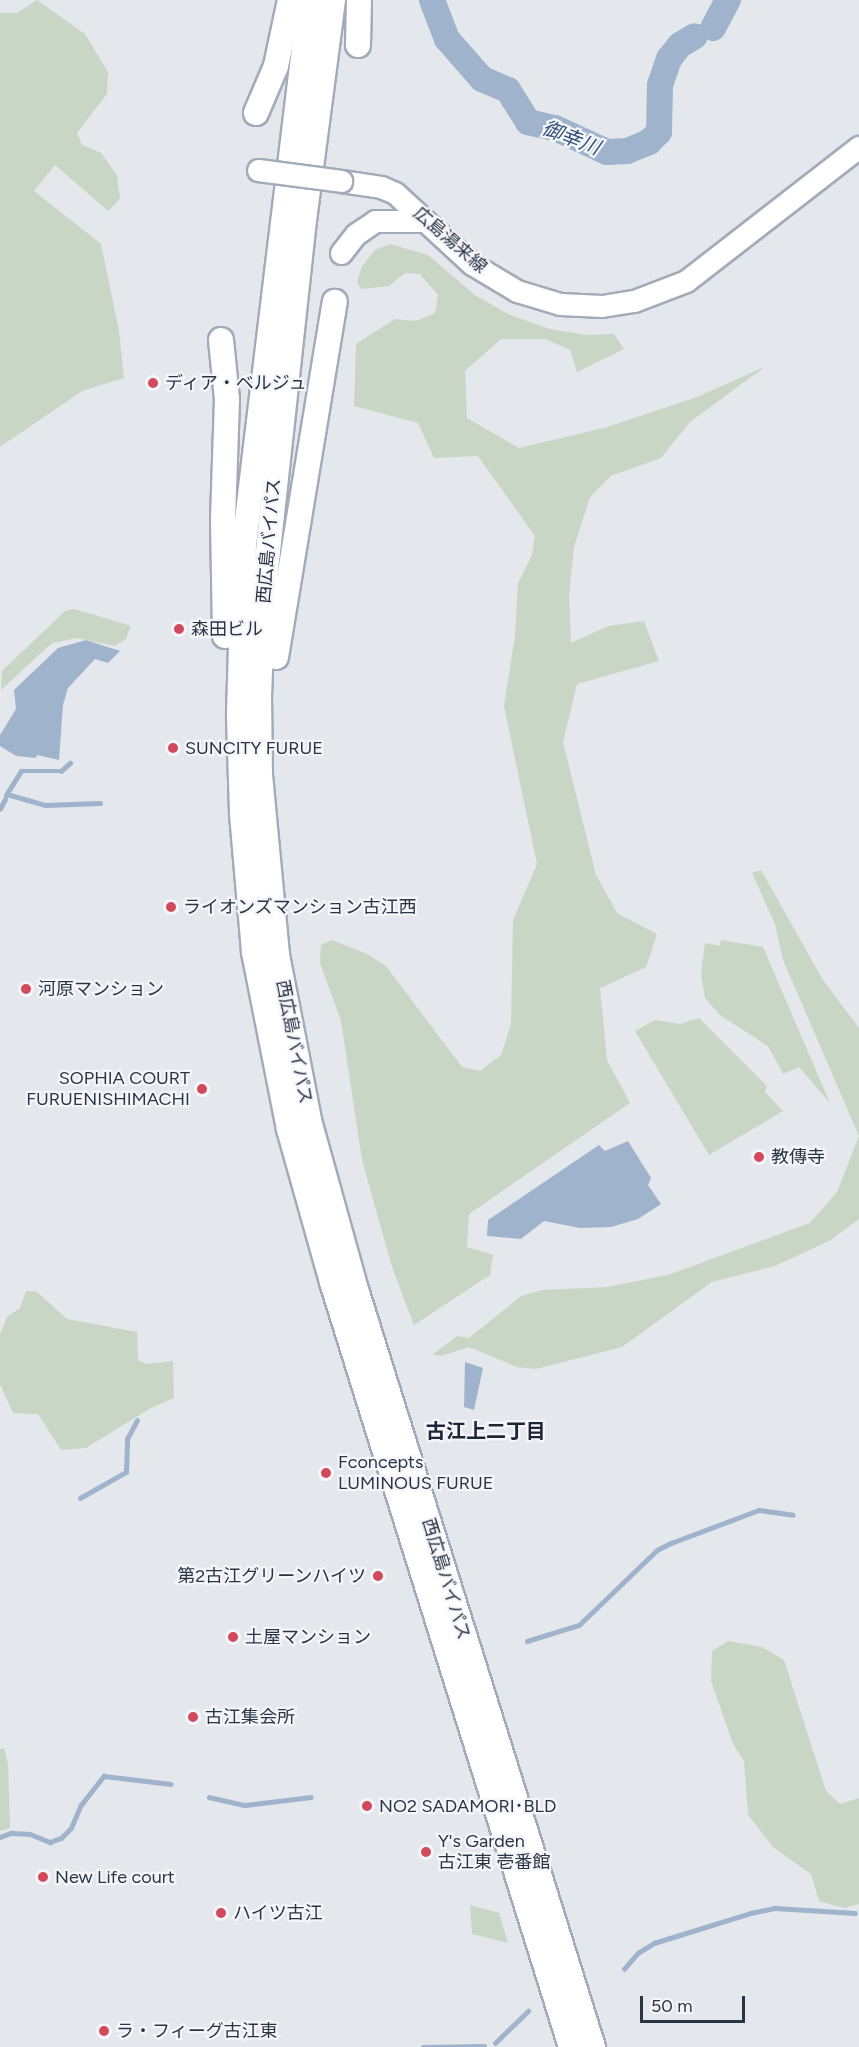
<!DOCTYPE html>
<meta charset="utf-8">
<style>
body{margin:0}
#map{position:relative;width:859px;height:2047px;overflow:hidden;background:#e4e7ec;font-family:Figtree,"Noto Sans JP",sans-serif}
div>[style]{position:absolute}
.green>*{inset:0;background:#c9d6c5}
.water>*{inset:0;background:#9fb4cc}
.stream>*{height:4.5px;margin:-2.25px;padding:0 2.25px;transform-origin:2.25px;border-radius:2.25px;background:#9fb4cc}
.river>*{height:26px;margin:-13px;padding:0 13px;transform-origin:13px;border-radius:13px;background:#9fb4cc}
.roads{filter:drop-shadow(2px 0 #a3abb8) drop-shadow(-2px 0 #a3abb8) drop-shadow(0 2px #a3abb8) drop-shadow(0 -2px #a3abb8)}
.major>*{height:21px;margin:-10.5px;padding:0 10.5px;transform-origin:10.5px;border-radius:10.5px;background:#fff}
.highway>*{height:24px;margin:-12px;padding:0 12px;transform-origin:12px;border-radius:12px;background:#fff}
.bridges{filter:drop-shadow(2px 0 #a3abb8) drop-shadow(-2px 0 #a3abb8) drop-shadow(0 2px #a3abb8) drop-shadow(0 -2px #a3abb8)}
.major-bridge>*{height:21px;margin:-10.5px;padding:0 10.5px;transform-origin:10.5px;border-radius:10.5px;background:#fff}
.dots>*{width:16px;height:16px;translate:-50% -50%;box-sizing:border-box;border:3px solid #f4f6f9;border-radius:50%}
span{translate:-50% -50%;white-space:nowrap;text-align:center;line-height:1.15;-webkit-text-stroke:4.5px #f4f6f9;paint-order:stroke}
.street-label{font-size:18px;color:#2b3445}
.poi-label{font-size:18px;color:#2b3445}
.left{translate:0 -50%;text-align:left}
.right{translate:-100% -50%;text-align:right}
.water-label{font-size:20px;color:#34527a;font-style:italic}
.neighbourhood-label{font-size:20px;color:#1d2536;font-weight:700}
.scale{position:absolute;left:640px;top:1996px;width:105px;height:27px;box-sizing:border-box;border:3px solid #2b3445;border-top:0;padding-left:8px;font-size:18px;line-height:21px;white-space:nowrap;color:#2b3445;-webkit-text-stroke:4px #f4f6f9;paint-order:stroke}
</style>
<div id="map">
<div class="green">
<div style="clip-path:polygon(37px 0,85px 34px,108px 72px,107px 94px,77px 133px,82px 145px,101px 153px,117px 175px,120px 199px,108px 211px,55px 165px,34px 191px,101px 244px,119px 331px,124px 378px,82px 391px,0 447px,0 13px,17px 13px)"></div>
<div style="clip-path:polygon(390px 244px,428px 255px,476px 296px,510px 315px,550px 329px,587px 335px,614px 334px,624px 349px,577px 372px,570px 350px,545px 339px,501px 339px,465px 371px,467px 418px,519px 448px,607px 427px,697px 397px,766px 366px,690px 422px,661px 458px,611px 476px,590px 497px,574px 547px,569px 595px,571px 643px,608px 626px,644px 621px,659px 661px,577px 684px,563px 742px,596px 875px,617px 913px,657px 934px,646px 967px,600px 988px,607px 1060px,630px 1103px,469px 1214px,467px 1247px,493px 1255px,490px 1275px,414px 1325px,392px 1267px,362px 1160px,341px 1021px,320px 963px,321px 945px,332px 940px,367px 954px,386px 966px,462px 1067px,480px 1071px,501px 1055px,511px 1024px,513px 920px,537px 864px,504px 706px,515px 635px,518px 583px,532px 555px,535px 536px,478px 456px,434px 458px,418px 423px,354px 406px,356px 344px,395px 319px,416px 321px,435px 313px,438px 295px,420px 274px,405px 273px,389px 286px,361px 289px,357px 282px,362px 266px,375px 250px)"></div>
<div style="clip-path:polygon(75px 609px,131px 626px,126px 639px,115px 646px,77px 638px,52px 643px,1px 690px,2px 671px,65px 611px)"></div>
<div style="clip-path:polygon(761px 870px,823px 980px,859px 1028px,859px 1219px,831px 1240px,775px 1266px,712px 1282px,622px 1347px,536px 1369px,517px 1367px,469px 1347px,441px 1356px,433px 1354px,457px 1336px,469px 1338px,521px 1296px,542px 1290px,607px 1287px,668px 1275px,810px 1223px,837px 1192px,859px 1136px,783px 960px,775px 924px,752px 873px)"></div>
<div style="clip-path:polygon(721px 940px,763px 947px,830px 1103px,799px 1067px,783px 1074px,768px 1046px,720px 1015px,705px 998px,701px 975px,705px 943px,720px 946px)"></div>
<div style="clip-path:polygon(699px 1018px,767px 1086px,765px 1092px,783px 1111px,709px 1155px,635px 1031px,655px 1020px,680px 1024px)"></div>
<div style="clip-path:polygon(26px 1291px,37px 1292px,67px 1319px,137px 1332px,138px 1360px,146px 1364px,173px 1361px,174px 1398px,149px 1409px,86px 1448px,61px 1450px,38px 1414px,13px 1413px,0 1384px,0 1335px,7px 1317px,20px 1308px)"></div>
<div style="clip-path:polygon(728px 1641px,762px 1647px,784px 1660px,826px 1791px,840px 1804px,859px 1798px,859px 1904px,844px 1908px,819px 1901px,811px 1874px,774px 1848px,748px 1815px,744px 1761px,733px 1744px,711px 1681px,712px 1651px)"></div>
<div style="clip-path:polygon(4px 1748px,8px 1764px,10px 1828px,0 1831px,0 1749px)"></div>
<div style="clip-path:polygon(470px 1905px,499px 1913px,508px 1943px,472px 1934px)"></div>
</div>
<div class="water">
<div style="clip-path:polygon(86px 640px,120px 651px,108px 663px,95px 659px,68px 688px,63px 705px,59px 760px,37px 755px,36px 758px,16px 756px,0 746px,0 735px,16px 709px,14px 690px,58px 648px)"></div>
<div style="clip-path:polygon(628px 1141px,651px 1178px,648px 1185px,661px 1204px,638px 1219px,611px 1227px,580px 1228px,544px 1221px,521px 1239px,487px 1236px,488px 1220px,599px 1145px,605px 1151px)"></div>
<div style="clip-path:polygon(465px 1362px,483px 1368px,474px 1410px,464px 1407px)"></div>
</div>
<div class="stream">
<div style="left:7px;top:794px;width:40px;rotate:16deg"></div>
<div style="left:45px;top:805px;width:55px;rotate:-2.1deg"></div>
<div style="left:6px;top:795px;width:28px;rotate:-58deg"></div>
<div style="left:21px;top:771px;width:40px"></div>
<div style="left:61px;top:771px;width:12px;rotate:-42deg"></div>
<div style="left:0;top:809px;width:11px;rotate:-63deg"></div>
<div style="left:80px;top:1498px;width:53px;rotate:-29.5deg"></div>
<div style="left:126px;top:1472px;width:33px;rotate:-88deg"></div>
<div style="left:127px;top:1439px;width:21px;rotate:-62deg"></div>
<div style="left:527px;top:1641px;width:54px;rotate:-17.1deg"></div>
<div style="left:579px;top:1625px;width:108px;rotate:-43.9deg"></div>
<div style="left:657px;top:1550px;width:16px;rotate:-27deg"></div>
<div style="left:671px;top:1543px;width:94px;rotate:-20.6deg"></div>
<div style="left:759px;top:1510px;width:34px;rotate:8deg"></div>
<div style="left:209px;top:1797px;width:37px;rotate:13deg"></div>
<div style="left:245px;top:1805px;width:66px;rotate:-6.9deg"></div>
<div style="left:0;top:1837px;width:12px;rotate:-20deg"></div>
<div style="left:11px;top:1833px;width:19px;rotate:3deg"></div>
<div style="left:30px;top:1834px;width:22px;rotate:22deg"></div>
<div style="left:50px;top:1842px;width:12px;rotate:-20deg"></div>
<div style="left:61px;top:1838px;width:14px;rotate:-45deg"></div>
<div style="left:71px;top:1828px;width:25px;rotate:-67deg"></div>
<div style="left:81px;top:1805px;width:37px;rotate:-52deg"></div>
<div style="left:104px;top:1776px;width:67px;rotate:6.8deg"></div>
<div style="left:624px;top:1969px;width:21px;rotate:-49deg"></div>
<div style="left:638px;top:1953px;width:19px;rotate:-32deg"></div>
<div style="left:654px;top:1943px;width:102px;rotate:-17.2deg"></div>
<div style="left:751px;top:1913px;width:25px;rotate:-12deg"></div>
<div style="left:775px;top:1908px;width:80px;rotate:3.6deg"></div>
<div style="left:495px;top:2043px;width:46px;rotate:-44.1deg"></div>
<div style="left:423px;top:2047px;width:61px;rotate:-0.9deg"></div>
</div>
<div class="river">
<div style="left:432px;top:0;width:42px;rotate:69deg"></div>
<div style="left:447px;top:39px;width:53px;rotate:48.8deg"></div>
<div style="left:482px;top:79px;width:28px;rotate:23deg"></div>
<div style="left:508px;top:90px;width:38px;rotate:58deg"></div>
<div style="left:528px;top:122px;width:28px;rotate:13deg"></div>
<div style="left:555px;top:128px;width:57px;rotate:24.8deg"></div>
<div style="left:607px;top:152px;width:20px;rotate:-3deg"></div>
<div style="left:627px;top:151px;width:24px;rotate:-22deg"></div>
<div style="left:649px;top:142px;width:14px;rotate:-45deg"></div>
<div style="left:659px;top:132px;width:47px;rotate:-88.8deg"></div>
<div style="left:660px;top:85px;width:28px;rotate:-71deg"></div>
<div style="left:669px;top:59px;width:18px;rotate:-52deg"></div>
<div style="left:680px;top:45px;width:17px;rotate:-31deg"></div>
<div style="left:713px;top:28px;width:32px;rotate:-62deg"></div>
</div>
<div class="roads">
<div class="major">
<div style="left:341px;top:181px;width:40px;rotate:8.5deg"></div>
<div style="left:381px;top:187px;width:15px;rotate:23deg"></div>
<div style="left:395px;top:193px;width:105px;rotate:42.7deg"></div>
<div style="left:472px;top:264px;width:52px;rotate:31deg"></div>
<div style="left:517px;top:291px;width:45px;rotate:16.8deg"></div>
<div style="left:560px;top:304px;width:42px;rotate:2.7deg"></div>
<div style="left:602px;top:306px;width:32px;rotate:-9deg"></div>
<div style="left:634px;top:301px;width:56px;rotate:-21deg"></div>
<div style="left:686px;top:281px;width:219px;rotate:-37.8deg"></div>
<div style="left:341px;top:253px;width:24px;rotate:-52deg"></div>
<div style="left:356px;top:234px;width:23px;rotate:-34deg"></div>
<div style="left:375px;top:221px;width:48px"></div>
</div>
<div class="highway">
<div style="left:310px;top:0;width:549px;rotate:96.9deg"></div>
<div style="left:244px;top:545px;width:172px;rotate:91.7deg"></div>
<div style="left:239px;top:717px;width:97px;rotate:88.2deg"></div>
<div style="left:242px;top:814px;width:139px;rotate:85deg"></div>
<div style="left:254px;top:952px;width:180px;rotate:78.8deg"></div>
<div style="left:289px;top:1129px;width:159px;rotate:74.3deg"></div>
<div style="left:332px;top:1282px;width:801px;rotate:72.65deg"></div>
<div style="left:333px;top:0;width:222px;rotate:97.5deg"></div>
<div style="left:304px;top:220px;width:379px;rotate:96.2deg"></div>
<div style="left:263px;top:597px;width:98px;rotate:92.3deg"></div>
<div style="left:259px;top:695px;width:80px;rotate:89.3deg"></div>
<div style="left:260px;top:775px;width:181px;rotate:84.6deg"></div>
<div style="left:277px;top:955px;width:172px;rotate:79deg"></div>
<div style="left:310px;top:1124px;width:165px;rotate:74.5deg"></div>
<div style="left:354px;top:1283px;width:801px;rotate:72.63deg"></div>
<div style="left:358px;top:45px;width:45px;rotate:-88.7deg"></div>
<div style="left:256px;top:113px;width:51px;rotate:-66.9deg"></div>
<div style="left:276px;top:66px;width:67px;rotate:-78deg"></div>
<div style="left:221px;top:340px;width:59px;rotate:84.2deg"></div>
<div style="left:227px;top:399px;width:121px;rotate:91.9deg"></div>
<div style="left:223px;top:520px;width:116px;rotate:89deg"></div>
<div style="left:276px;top:657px;width:360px;rotate:-80.6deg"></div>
</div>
</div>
<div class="bridges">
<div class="major-bridge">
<div style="left:258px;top:170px;width:84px;rotate:7.5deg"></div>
</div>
</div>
<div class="dots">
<div style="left:153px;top:383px;background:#d1495b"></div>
<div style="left:179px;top:629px;background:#d1495b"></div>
<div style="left:173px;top:748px;background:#d1495b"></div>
<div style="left:171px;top:907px;background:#d1495b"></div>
<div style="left:26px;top:989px;background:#d1495b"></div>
<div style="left:202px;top:1089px;background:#d1495b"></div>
<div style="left:759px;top:1157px;background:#d1495b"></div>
<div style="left:326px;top:1473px;background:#d1495b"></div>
<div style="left:378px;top:1576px;background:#d1495b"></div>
<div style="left:233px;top:1637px;background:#d1495b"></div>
<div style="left:193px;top:1717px;background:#d1495b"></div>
<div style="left:367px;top:1806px;background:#d1495b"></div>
<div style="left:426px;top:1852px;background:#d1495b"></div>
<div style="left:43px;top:1877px;background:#d1495b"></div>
<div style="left:221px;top:1913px;background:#d1495b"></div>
<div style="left:104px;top:2031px;background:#d1495b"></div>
</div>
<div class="street-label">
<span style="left:450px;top:240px;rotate:41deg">広島湯来線</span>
<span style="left:269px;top:541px;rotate:-85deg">西広島バイパス</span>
<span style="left:294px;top:1042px;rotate:79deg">西広島バイパス</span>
<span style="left:446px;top:1579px;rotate:73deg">西広島バイパス</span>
</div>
<div class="poi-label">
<span class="left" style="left:165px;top:383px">ディア・ベルジュ</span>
<span class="left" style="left:191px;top:629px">森田ビル</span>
<span class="left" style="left:185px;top:748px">SUNCITY FURUE</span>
<span class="left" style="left:183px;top:907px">ライオンズマンション古江西</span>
<span class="left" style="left:38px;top:989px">河原マンション</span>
<span class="right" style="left:190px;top:1089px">SOPHIA COURT<br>FURUENISHIMACHI</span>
<span class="left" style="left:771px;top:1157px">教傳寺</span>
<span class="left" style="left:338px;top:1473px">Fconcepts<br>LUMINOUS FURUE</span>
<span class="right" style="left:366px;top:1576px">第2古江グリーンハイツ</span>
<span class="left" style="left:245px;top:1637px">土屋マンション</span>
<span class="left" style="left:205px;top:1717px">古江集会所</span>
<span class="left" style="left:379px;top:1806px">NO2 SADAMORI･BLD</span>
<span class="left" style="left:438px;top:1852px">Y's Garden<br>古江東 壱番館</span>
<span class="left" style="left:55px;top:1877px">New Life court</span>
<span class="left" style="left:233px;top:1913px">ハイツ古江</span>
<span class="left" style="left:116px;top:2031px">ラ・フィーグ古江東</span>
</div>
<div class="water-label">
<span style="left:571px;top:138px;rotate:21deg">御幸川</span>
</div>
<div class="neighbourhood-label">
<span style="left:486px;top:1431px">古江上二丁目</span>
</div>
<div class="scale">50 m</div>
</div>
